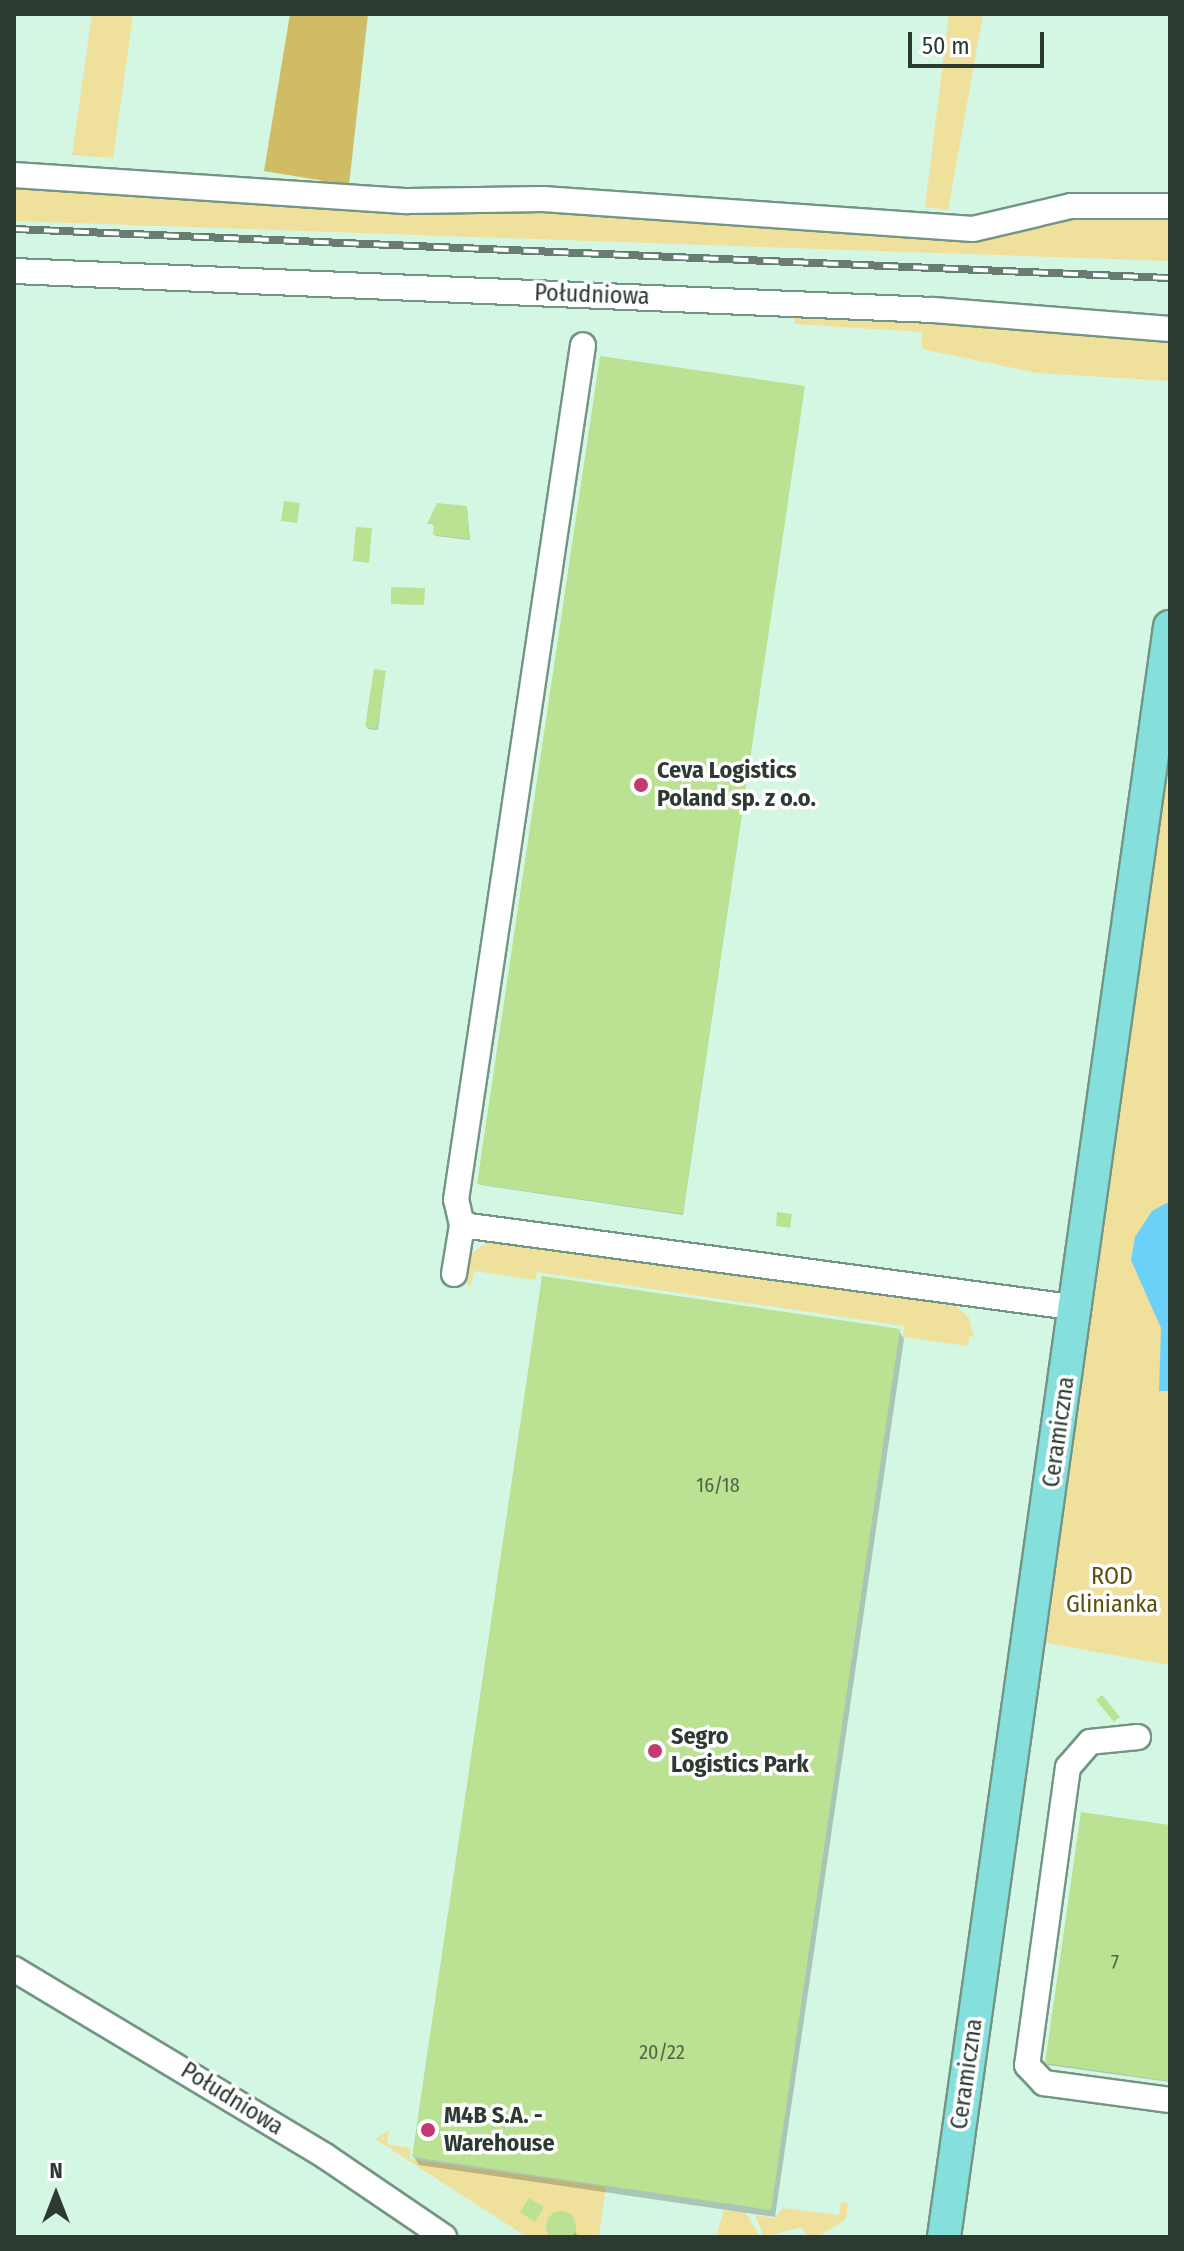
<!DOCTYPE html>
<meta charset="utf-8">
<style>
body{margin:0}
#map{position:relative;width:1184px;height:2251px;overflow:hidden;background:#d4f7e4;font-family:"Fira Sans Condensed",sans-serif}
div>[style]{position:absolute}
.green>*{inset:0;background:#efe09c}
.forest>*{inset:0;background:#cfbc65}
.water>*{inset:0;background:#6bd1f8}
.shadow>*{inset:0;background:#0003}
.building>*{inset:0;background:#bbe193}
.round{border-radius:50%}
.roads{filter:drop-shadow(2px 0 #759584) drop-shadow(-2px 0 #759584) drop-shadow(0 2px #759584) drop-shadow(0 -2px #759584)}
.minor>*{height:24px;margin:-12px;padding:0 12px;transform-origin:12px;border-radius:12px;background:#fff}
.major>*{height:32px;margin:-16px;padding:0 16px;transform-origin:16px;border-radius:16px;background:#84dfdd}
.rail>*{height:8px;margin-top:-4px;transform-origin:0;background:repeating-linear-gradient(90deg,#fff 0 15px,#687d71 0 30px);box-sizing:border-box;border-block:2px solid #687d71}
.dots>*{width:22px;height:22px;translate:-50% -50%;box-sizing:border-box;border:4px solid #fff;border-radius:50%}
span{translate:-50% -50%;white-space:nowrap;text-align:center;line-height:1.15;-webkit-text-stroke:7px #fff;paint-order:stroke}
.number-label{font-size:20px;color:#50644a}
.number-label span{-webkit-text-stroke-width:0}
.street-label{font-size:24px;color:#2c3a32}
.poi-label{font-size:24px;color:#2c3a32;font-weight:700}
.left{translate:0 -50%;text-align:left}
.park-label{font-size:24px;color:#5d500b}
.frame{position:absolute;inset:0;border:16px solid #2c3a32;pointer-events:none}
.north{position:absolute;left:16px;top:2155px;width:80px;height:80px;-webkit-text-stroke:6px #fff;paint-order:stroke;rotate:0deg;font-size:22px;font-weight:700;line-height:32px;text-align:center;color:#2c3a32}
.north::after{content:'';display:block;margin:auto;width:28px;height:36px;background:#2c3a32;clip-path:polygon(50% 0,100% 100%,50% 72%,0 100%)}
.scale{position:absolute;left:908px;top:32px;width:136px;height:36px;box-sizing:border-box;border:4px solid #2c3a32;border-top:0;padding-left:10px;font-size:24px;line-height:28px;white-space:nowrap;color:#2c3a32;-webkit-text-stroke:6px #fff;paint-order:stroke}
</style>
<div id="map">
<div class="green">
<div style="clip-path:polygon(92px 14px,133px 14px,113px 158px,72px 155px)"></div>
<div style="clip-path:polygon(949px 14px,983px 14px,948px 210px,925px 207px)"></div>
<div style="clip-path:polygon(14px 185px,553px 209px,978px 236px,1099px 210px,1170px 213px,1170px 261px,14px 221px)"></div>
<div style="clip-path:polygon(794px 314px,926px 320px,1170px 342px,1170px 381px,1037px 373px,922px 349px,922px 332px,795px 324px)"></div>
<div style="clip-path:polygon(1170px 756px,1170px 1665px,1046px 1643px)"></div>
<div style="clip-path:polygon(490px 1240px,955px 1305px,969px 1318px,974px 1337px,969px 1336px,968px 1346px,903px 1337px,904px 1326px,537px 1272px,535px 1280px,474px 1271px,471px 1286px,467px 1285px,466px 1257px)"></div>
<div style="clip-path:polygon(389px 2130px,387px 2144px,410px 2148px,410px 2159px,606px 2187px,599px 2237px,527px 2237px,375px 2139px)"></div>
<div style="clip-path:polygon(841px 2202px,848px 2203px,846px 2219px,818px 2237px,807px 2237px,802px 2227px,764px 2237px,755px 2215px,774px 2218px,783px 2208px,839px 2215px)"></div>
<div style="clip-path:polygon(724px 2210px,746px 2213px,760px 2237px,716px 2237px)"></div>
</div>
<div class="forest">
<div style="clip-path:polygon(290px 14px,368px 14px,349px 185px,264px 171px)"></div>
</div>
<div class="water">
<div style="clip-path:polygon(1170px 1201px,1170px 1391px,1159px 1391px,1161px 1328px,1131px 1260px,1135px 1237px,1152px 1211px)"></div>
</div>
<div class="shadow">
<div style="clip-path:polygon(804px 388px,683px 1215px,481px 1185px,480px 1184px)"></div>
<div style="clip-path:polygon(467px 510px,470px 540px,436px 536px,436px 526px,429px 523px)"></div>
<div style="clip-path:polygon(385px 673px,378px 730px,368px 729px,367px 727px)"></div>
<div style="clip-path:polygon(899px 1331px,904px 1339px,775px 2217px,419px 2165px,414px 2157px)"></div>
<div style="clip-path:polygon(1170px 1827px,1170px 2082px,1048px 2065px,1047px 2063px)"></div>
<div style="clip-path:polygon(554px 2216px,568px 2216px,578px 2237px,548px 2237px,548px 2222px)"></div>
</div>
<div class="building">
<div style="clip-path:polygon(600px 356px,805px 386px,683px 1214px,477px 1184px)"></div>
<div style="clip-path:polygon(284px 501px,300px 503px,297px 523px,281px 521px)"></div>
<div style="clip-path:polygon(437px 503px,467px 506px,470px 539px,433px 535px,434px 524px,427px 524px)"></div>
<div style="clip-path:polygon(356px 527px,372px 528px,369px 563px,353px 561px)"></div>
<div style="clip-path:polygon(391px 587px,425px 588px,424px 605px,391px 604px)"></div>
<div style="clip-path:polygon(374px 669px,386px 671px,377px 729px,365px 727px)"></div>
<div style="clip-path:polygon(777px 1212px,792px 1214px,790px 1228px,776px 1226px)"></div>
<div style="clip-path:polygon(542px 1276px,900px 1329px,771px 2210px,412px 2157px)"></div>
<div style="clip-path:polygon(1102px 1695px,1120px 1717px,1114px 1722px,1096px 1700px)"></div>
<div style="clip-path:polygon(1081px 1812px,1170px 1825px,1170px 2081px,1045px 2063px)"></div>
<div style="clip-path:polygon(529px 2198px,544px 2207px,535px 2222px,520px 2212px)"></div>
<div class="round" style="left:546px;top:2211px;width:30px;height:30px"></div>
</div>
<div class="roads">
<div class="minor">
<div style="left:14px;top:175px;width:395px;rotate:3.8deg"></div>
<div style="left:408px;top:201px;width:135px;rotate:-0.8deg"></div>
<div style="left:543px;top:199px;width:431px;rotate:4deg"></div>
<div style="left:973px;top:229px;width:101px;rotate:-13.2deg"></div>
<div style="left:1071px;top:206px;width:99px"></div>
<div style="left:14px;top:271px;width:920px;rotate:2.43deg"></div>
<div style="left:933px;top:310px;width:238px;rotate:4.6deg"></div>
<div style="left:462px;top:1225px;width:26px;rotate:-103deg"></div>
<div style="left:456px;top:1200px;width:864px;rotate:-81.55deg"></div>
<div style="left:454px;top:1274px;width:50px;rotate:-80.7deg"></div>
<div style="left:462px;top:1225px;width:622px;rotate:7.67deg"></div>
<div style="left:1138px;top:1737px;width:48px;rotate:174.1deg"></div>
<div style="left:1090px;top:1742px;width:33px;rotate:131deg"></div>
<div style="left:1068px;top:1767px;width:301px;rotate:97.8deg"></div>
<div style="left:1027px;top:2065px;width:25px;rotate:47deg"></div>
<div style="left:1044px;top:2083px;width:127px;rotate:7.7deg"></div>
<div style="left:14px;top:1969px;width:363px;rotate:31deg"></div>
<div style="left:325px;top:2156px;width:144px;rotate:34.2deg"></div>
</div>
<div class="major">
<div style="left:944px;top:2237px;width:1626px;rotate:-82.01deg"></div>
</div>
</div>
<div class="rail">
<div style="left:14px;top:229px;width:1157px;rotate:2.43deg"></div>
</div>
<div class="dots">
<div style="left:641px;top:785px;background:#c4396f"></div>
<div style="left:655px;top:1751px;background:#c4396f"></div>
<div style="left:428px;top:2130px;background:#c4396f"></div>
</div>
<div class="number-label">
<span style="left:718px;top:1485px">16/18</span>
<span style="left:1115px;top:1962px">7</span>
<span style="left:662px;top:2052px">20/22</span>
</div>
<div class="street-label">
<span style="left:592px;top:295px;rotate:2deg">Południowa</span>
<span style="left:1059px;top:1432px;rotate:-82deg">Ceramiczna</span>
<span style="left:967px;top:2074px;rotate:-82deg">Ceramiczna</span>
<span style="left:232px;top:2099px;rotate:32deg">Południowa</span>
</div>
<div class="poi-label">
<span class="left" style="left:657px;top:785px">Ceva Logistics<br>Poland sp. z o.o.</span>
<span class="left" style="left:671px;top:1751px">Segro<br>Logistics Park</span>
<span class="left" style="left:444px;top:2130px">M4B S.A. -<br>Warehouse</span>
</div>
<div class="park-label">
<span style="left:1112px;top:1591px">ROD<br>Glinianka</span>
</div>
<div class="frame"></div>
<div class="north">N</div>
<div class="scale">50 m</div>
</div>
